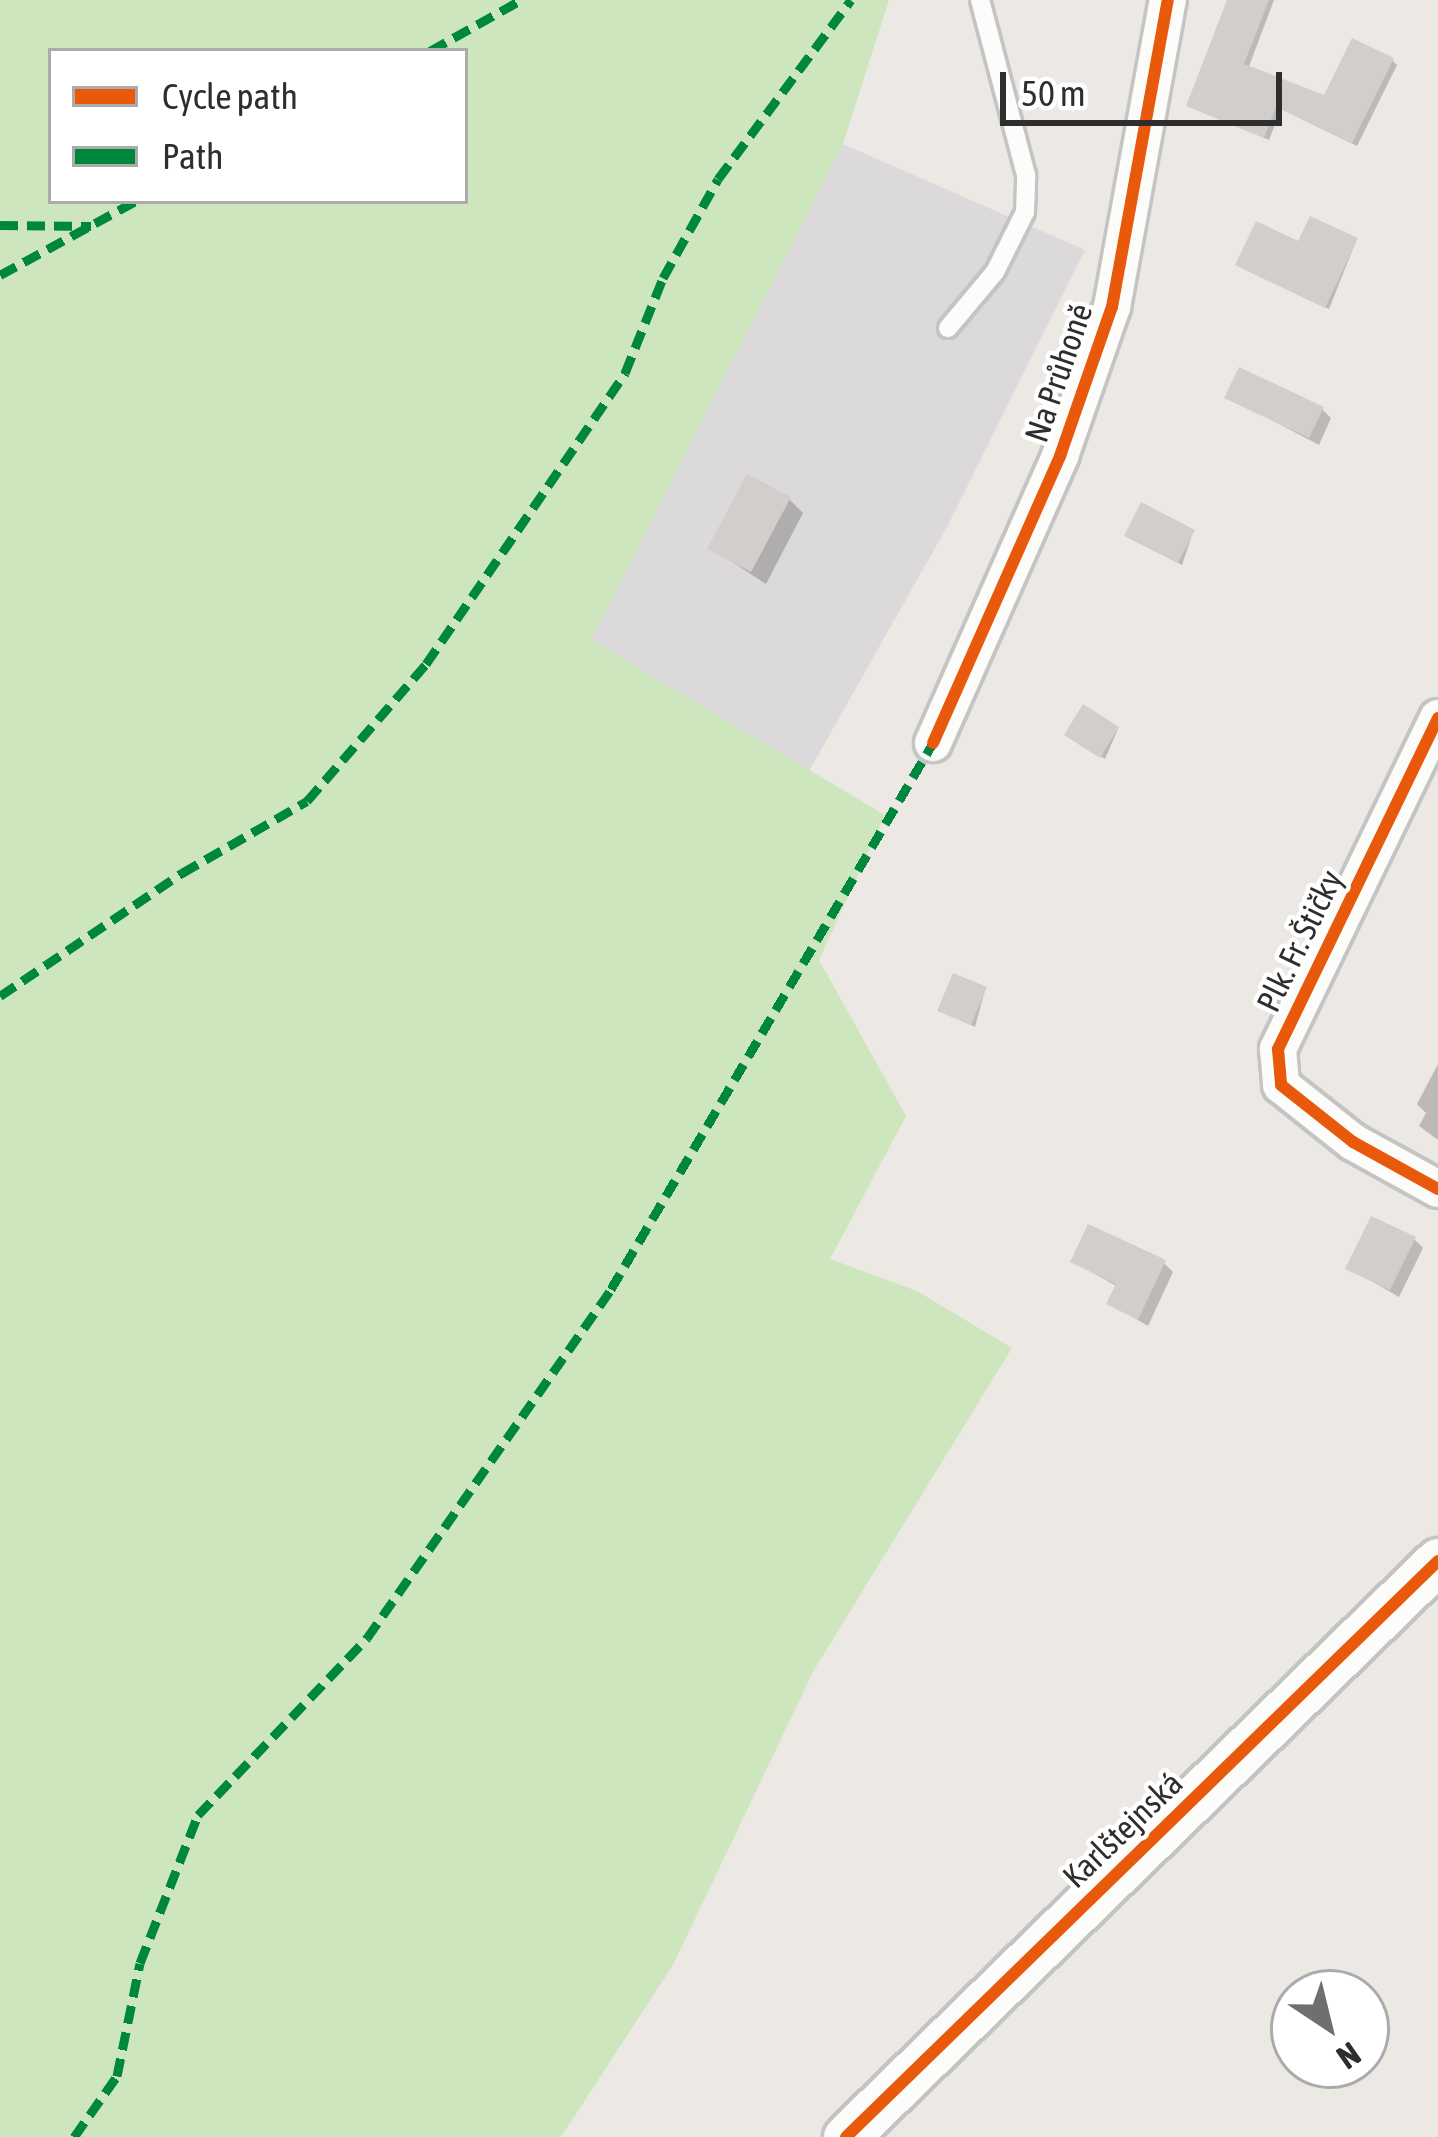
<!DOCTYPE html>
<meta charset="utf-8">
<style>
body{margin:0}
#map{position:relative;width:1438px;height:2137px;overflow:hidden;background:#ece8e4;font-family:"Asap Condensed",sans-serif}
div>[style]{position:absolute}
.industrial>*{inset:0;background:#dcd9db}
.green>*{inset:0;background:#cee6be}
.shadow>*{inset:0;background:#0003}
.building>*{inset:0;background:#d1cecb}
.roads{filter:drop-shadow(3px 0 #c5c4c5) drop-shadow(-3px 0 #c5c4c5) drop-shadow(0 3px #c5c4c5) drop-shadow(0 -3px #c5c4c5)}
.service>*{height:18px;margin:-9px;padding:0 9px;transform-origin:9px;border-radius:9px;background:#fcfcfb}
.minor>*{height:36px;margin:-18px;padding:0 18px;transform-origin:18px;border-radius:18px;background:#fcfcfb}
.tertiary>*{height:45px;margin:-22.5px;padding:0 22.5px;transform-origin:22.5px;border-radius:22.5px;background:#fcfcfb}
.quiet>*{height:9px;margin-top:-4.5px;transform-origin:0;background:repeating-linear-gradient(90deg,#00873e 0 18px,transparent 0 27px)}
.cycleway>*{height:12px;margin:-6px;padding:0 6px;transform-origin:6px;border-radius:6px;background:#e8590c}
span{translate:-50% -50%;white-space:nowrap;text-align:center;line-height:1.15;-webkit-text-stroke:9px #fff;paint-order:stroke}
.street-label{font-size:33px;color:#2e2e2e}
.legend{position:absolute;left:48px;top:48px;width:420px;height:156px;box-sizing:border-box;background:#fff;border:3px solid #ababab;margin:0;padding:15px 21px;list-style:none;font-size:36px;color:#2e2e2e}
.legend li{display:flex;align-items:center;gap:24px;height:60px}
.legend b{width:60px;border:3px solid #ababab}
.north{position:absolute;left:1270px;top:1969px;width:120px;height:120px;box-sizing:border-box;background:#fff;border:3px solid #ababab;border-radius:50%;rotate:145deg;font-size:33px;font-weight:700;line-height:48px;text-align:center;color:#2e2e2e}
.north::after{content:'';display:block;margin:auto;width:42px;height:54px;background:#706f6e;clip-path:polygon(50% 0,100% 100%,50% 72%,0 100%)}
.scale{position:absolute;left:1000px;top:72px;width:282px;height:54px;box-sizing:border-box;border:6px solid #2e2e2e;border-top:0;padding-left:15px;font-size:36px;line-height:42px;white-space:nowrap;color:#2e2e2e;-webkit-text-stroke:9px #fff;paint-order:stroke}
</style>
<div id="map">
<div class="industrial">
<div style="clip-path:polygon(843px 144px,1085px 250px,948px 525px,808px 773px,591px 640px)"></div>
</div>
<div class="green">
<div style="clip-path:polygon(evenodd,0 0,889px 0,843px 144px,591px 640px,885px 815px,819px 960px,906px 1116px,830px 1259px,917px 1291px,1012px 1348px,814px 1670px,673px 1965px,561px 2137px,0 2137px,0 0,51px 51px,465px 51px,465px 201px,51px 201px,51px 51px)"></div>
</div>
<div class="shadow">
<div style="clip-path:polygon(1230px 0,1274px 0,1248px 69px,1326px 99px,1392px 60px,1397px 65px,1357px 146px,1281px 109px,1269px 140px,1189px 106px)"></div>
<div style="clip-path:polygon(1356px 241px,1329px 309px,1242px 268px,1300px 245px)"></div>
<div style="clip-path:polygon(1228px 397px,1322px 409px,1331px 418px,1319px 445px)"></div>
<div style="clip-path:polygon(789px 499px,803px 513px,766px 584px,711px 548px)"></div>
<div style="clip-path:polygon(1193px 532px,1182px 565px,1131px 539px)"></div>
<div style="clip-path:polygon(1118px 729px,1105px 759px,1072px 738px)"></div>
<div style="clip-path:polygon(985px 990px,975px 1027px,941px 1011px)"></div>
<div style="clip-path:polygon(1438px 1064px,1438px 1140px,1419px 1126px,1426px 1113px,1417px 1104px)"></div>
<div style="clip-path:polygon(1414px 1239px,1423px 1248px,1399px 1297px,1349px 1268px)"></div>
<div style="clip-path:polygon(1074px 1262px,1164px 1263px,1173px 1272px,1148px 1326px,1109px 1303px,1118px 1287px)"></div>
</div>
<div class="building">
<div style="clip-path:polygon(1227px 0,1269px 0,1244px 64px,1324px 95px,1352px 38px,1394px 58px,1352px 143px,1276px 107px,1264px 138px,1186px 106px)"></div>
<div style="clip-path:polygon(1310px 216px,1358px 238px,1325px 308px,1235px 265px,1256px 221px,1298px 241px)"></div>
<div style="clip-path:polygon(1239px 367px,1324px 407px,1309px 438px,1224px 398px)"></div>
<div style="clip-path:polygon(747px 474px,791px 497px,751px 572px,707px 549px)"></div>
<div style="clip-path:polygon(1141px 502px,1195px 530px,1178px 563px,1124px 536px)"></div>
<div style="clip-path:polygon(1083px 704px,1119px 727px,1100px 758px,1064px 735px)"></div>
<div style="clip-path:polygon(953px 973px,987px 987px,971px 1025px,937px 1011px)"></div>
<div style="clip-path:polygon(1371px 1216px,1416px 1237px,1390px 1290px,1345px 1269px)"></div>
<div style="clip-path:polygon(1088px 1224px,1166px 1260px,1138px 1320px,1106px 1304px,1116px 1284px,1070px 1262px)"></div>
</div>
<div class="roads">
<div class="service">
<div style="left:948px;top:328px;width:73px;rotate:-50deg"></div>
<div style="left:995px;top:272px;width:67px;rotate:-63.4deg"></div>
<div style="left:1025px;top:212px;width:37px;rotate:-88deg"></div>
<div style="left:1026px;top:175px;width:181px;rotate:-104.7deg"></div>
</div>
<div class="minor">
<div style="left:1438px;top:718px;width:368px;rotate:115.8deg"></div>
<div style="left:1278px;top:1049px;width:36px;rotate:85deg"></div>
<div style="left:1281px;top:1085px;width:92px;rotate:38.4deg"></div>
<div style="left:1353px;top:1142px;width:97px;rotate:28.9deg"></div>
<div style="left:933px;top:743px;width:314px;rotate:-66.1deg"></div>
<div style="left:1060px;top:456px;width:158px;rotate:-70.8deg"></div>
<div style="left:1112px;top:307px;width:312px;rotate:-79.7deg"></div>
</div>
<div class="tertiary">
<div style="left:846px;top:2137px;width:826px;rotate:-44.22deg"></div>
</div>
</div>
<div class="quiet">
<div style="left:430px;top:51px;width:104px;rotate:-29.3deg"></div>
<div style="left:0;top:225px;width:91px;rotate:0.6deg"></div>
<div style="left:0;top:275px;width:155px;rotate:-28.6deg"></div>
<div style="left:0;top:996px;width:220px;rotate:-34.1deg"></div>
<div style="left:182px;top:873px;width:144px;rotate:-29.9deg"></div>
<div style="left:307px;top:801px;width:181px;rotate:-49deg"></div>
<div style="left:426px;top:664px;width:353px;rotate:-55.6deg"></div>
<div style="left:625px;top:373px;width:102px;rotate:-68.2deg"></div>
<div style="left:663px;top:278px;width:113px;rotate:-60.9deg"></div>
<div style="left:718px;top:179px;width:223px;rotate:-53.4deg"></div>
<div style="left:74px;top:2137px;width:75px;rotate:-54.8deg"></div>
<div style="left:117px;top:2076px;width:115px;rotate:-78.5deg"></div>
<div style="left:140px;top:1963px;width:159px;rotate:-68.6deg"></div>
<div style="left:198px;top:1815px;width:245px;rotate:-46.3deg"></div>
<div style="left:367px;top:1638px;width:426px;rotate:-55deg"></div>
<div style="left:611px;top:1289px;width:634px;rotate:-59.47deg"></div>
</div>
<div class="cycleway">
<div style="left:1438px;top:718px;width:368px;rotate:115.8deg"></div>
<div style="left:1278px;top:1049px;width:36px;rotate:85deg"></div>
<div style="left:1281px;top:1085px;width:92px;rotate:38.4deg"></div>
<div style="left:1353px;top:1142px;width:97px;rotate:28.9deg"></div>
<div style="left:933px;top:743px;width:314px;rotate:-66.1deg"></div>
<div style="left:1060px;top:456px;width:158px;rotate:-70.8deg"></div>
<div style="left:1112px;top:307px;width:312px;rotate:-79.7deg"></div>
<div style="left:846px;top:2137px;width:826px;rotate:-44.22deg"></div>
</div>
<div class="street-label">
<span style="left:1059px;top:373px;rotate:-71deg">Na Průhoně</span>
<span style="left:1300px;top:941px;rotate:-64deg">Plk. Fr. Štičky</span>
<span style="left:1123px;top:1830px;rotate:-44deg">Karlštejnská</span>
</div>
<ul class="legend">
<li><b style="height:15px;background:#e8590c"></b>Cycle path</li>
<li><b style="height:15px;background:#00873e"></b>Path</li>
</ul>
<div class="north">N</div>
<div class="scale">50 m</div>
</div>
